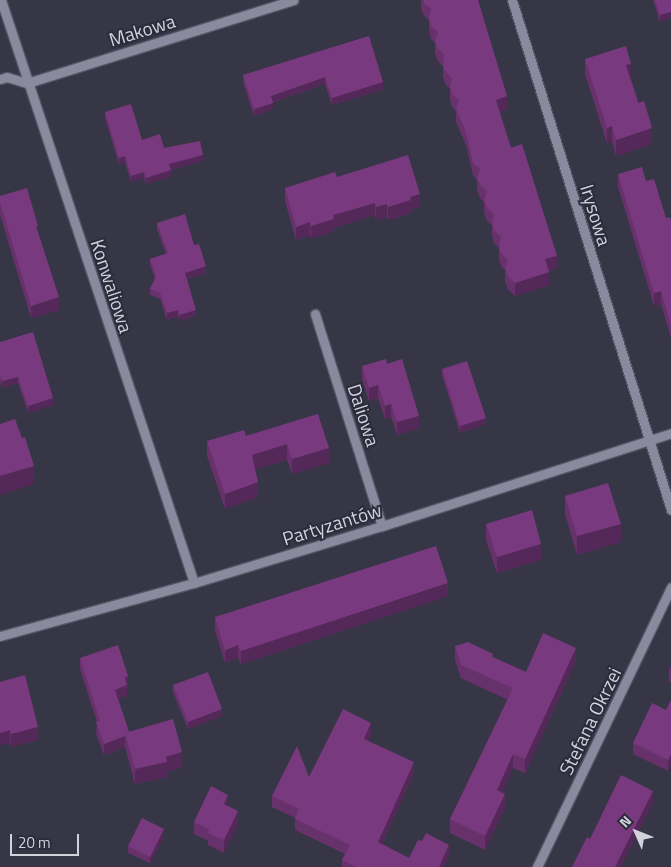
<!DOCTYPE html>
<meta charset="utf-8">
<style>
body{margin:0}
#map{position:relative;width:671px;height:867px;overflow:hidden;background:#373647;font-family:"Titillium Web",sans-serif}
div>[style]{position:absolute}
.roads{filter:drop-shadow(1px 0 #545362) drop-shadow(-1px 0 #545362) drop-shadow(0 1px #545362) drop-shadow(0 -1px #545362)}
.minor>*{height:9px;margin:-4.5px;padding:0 4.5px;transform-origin:4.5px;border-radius:4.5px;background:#8a899d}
.wall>*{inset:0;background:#67316c}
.shaded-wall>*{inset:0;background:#542858}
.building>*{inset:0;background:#78397e}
span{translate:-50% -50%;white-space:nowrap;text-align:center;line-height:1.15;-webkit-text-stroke:4px #2d2c3c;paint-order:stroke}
.street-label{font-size:19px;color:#d2d2dd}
.north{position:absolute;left:611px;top:807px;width:50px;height:50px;-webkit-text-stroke:4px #2d2c3c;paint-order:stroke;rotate:314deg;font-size:14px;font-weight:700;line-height:20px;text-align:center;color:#d2d2dd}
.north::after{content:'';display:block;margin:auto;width:18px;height:22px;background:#d2d2dd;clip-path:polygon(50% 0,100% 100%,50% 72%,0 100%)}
.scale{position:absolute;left:10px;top:834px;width:69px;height:22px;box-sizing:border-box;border:2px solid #d2d2dd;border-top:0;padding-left:6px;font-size:15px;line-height:18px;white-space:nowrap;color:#d2d2dd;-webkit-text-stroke:4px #2d2c3c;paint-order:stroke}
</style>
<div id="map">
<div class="roads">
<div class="minor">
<div style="left:1px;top:0;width:614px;rotate:71.68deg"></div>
<div style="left:512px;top:0;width:534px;rotate:72.68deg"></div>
<div style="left:0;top:79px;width:7px;rotate:-16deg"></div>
<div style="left:7px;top:77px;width:21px;rotate:17deg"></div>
<div style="left:27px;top:83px;width:279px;rotate:-17.3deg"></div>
<div style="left:315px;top:314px;width:222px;rotate:72.5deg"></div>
<div style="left:0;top:636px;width:201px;rotate:-15.3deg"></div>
<div style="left:194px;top:583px;width:196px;rotate:-16.9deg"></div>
<div style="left:382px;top:526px;width:304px;rotate:-17.8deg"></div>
<div style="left:537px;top:867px;width:310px;rotate:-64.4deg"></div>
</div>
</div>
<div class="wall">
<div style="clip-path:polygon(421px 0,478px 0,507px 109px,499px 112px,511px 148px,557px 268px,549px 271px,549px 285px,515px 296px,508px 289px,505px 281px,505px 270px,501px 266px,499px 259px,499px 248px,494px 243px,492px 236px,492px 225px,487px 221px,484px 213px,484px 202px,480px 198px,477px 190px,477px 180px,473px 175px,466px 145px,456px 122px,456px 111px,452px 107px,450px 100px,450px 89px,445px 84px,443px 77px,443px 66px,438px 62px,435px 54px,435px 43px,431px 39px,429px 31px,429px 20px,424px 16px,421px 8px)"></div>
<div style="clip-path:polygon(653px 0,671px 0,660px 22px)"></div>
<div style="clip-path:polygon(369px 36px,383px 89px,332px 105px,325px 84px,273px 102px,273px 109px,254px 116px,243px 82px,243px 75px)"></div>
<div style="clip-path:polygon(585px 59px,631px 79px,652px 144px,616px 156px,612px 142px,607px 143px,585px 74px)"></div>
<div style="clip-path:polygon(105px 112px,142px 140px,203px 161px,171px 170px,171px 176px,146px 184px,144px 178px,131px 182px,125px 162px,119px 164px,105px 118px)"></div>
<div style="clip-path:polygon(618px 174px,646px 181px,666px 218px,671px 221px,671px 338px,661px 304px,654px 306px,618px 187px)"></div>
<div style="clip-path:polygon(337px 177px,420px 207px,411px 209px,411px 213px,388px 220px,387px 217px,376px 220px,375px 215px,334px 228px,334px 231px,311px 239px,310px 235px,296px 240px,285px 201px,285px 188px)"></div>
<div style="clip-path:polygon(0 196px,38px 233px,59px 310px,31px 318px,0 215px)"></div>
<div style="clip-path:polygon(157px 223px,194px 245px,206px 273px,187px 279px,196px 316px,179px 321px,178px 316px,167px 320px,160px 299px,150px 295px,150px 289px,155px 279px,150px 265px,150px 259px,166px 254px,157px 229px)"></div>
<div style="clip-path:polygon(0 342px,53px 405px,28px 413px,18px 383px,2px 388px,0 382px)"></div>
<div style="clip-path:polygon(387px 364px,419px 428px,397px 435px,391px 417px,385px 419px,378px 398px,369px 401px,362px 379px,362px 366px)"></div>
<div style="clip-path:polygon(442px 369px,486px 424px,460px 433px,442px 375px)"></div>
<div style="clip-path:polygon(318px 414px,329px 463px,292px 474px,287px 460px,255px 469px,258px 497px,225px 509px,207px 456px,207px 441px,246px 436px)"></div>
<div style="clip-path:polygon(565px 496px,621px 542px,577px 555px,565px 514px)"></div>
<div style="clip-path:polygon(486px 524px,541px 560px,497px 573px,486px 540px)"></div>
<div style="clip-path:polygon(448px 596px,241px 664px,238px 658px,225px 663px,215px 630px,215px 617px)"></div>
<div style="clip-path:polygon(455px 646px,493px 657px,526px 672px,576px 661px,525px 773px,513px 768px,502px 793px,505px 808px,485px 850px,450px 833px,450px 819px,508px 700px,461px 678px,455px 660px)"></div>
<div style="clip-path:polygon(80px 658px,128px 687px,127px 688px,127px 696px,118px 699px,129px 732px,182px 767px,167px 772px,167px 777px,135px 784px,125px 747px,104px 755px,96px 733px,97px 722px,80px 669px)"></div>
<div style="clip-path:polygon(671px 666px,671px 682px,669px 681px,669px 670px)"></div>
<div style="clip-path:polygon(0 682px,38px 740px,11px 747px,10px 743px,0 745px)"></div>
<div style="clip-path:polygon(173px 685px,222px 716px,188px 729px,173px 692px)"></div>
<div style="clip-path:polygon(671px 700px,671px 765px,668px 771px,633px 754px,633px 743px,666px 710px)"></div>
<div style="clip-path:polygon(371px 734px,368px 741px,414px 773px,382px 844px,409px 858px,449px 856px,444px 867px,342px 867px,342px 860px,345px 854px,295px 830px,295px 818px,272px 807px,272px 796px,309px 777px)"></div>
<div style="clip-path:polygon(228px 806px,238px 824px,224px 853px,208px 845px,208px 841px,194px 834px,194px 822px)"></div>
<div style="clip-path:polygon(164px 836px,150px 863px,128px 853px,128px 846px)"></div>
</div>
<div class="shaded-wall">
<div style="clip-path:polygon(671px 12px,671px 18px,660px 22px,660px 15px)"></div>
<div style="clip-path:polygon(631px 64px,631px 79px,626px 65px)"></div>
<div style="clip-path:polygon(325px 77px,325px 84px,271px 102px,271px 96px)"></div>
<div style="clip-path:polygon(383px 82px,383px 89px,332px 105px,332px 98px)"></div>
<div style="clip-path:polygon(507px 96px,507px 109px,496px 113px,496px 100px)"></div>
<div style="clip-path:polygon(273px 103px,273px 109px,254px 116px,254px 109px)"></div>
<div style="clip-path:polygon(612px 126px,612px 142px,607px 143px,607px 128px)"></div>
<div style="clip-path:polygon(652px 128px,652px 144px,616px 156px,616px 140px)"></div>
<div style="clip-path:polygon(203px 155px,203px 161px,171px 170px,171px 176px,146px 184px,146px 178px,169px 164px)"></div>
<div style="clip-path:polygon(125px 156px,125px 162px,119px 164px,119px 158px)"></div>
<div style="clip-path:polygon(144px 172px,144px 178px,131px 182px,131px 176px)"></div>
<div style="clip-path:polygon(420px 194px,420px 207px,411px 209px,411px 213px,388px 220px,388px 207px,410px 197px)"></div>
<div style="clip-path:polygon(375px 203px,375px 215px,334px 228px,334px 231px,311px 239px,311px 226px,333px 215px)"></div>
<div style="clip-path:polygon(387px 204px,387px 217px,376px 220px,376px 207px)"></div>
<div style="clip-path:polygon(310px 222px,310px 235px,296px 240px,296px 227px)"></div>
<div style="clip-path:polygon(557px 256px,557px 268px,545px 272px,545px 259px)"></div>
<div style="clip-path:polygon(206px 266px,206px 273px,185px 279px,185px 273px)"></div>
<div style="clip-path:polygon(549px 272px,549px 285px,515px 296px,515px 283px)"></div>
<div style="clip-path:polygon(661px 291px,661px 304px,654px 306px,654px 293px)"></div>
<div style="clip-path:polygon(59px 297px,59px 310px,31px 318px,31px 306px)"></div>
<div style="clip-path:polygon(178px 310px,178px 316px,167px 320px,167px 313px)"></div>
<div style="clip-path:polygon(196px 310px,196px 316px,179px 321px,179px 315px)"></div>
<div style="clip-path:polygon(18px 377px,18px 383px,2px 388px,2px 381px)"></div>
<div style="clip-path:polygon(378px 385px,378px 398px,369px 401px,369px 388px)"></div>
<div style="clip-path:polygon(53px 398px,53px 405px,28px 413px,28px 406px)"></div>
<div style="clip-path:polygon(391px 404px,391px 417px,385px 419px,385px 406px)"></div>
<div style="clip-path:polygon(419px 416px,419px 428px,397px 435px,397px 422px)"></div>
<div style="clip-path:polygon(486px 418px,486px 424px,460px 433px,460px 426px)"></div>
<div style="clip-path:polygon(287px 444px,287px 460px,252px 470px,252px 455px)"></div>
<div style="clip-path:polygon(329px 448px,329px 463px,292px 474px,292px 459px)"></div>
<div style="clip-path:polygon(34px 466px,34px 484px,0 495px,0 476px)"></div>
<div style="clip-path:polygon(258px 482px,258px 497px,225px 509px,225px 494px)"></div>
<div style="clip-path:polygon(621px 524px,621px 542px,577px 555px,577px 536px)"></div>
<div style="clip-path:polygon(541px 544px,541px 560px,497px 573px,497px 557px)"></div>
<div style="clip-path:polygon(448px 583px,448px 596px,241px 664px,241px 651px)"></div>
<div style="clip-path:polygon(238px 645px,238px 658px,225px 663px,225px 650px)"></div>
<div style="clip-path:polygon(576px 648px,576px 661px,525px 773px,525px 759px)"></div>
<div style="clip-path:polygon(128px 676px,127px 696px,115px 700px,115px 690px,125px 678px)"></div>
<div style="clip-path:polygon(222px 709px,222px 716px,188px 729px,188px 722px)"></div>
<div style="clip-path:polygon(371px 723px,371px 734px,364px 750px,364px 739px)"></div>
<div style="clip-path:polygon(38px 727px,38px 740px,11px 747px,11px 734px)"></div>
<div style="clip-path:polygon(10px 730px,10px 743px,0 745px,0 733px)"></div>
<div style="clip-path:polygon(125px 736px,125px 747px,104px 755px,104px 744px)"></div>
<div style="clip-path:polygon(182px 752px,182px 767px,167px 772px,167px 777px,135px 784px,135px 769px,166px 757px)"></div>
<div style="clip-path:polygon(513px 754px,513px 768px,497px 804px,497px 790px)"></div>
<div style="clip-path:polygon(671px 754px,671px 765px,668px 771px,668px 760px)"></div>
<div style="clip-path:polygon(414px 762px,414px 773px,378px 853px,378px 842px)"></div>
<div style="clip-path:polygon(653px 791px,653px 803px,621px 867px,615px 867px)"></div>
<div style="clip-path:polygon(505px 794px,505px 808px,485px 850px,485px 836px)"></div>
<div style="clip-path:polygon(228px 795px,228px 807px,224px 804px)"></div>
<div style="clip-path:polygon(238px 811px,238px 824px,224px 853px,224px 840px)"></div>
<div style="clip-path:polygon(164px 829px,164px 836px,150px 863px,150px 857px)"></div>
<div style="clip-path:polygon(449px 845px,449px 856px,444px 867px,439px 867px)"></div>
</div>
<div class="building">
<div style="clip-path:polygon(423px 0,478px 0,507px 96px,496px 100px,500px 113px,511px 148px,522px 144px,557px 256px,545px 259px,549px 272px,515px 283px,508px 276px,505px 268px,508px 260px,501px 253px,499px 246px,501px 237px,494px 230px,492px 223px,494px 214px,487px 208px,484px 200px,487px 191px,480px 185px,477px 178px,480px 169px,473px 163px,466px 132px,456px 109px,459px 100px,452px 94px,450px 87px,452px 78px,445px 71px,443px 64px,444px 54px,438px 49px,435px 41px,438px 32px,431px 26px,429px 18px,431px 9px,424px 3px)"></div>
<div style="clip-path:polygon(655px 0,671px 0,671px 12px,660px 15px)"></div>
<div style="clip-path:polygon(369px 36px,383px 82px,332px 98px,325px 77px,271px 96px,273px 103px,254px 109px,243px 75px)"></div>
<div style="clip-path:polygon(626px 46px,631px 64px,626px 65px,638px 103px,644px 101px,652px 128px,616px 140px,612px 126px,607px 128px,585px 59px)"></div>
<div style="clip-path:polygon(131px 104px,142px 140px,160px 134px,164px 148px,200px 141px,203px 155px,169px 164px,171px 170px,146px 178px,144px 172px,131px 176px,125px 156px,119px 158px,105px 112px)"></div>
<div style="clip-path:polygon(408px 155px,420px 194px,410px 197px,411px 200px,388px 207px,387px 204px,376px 207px,375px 203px,333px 215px,334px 219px,311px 226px,310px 222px,296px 227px,285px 188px,335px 172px,337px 177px)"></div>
<div style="clip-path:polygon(642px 167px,646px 181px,654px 179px,666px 218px,670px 217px,671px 221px,671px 325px,661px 291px,654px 293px,618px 174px)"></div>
<div style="clip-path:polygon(27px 188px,38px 226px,36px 226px,59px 297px,31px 306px,0 202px,0 196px)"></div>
<div style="clip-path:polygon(185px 214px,194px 245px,199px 244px,206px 266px,185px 273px,196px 310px,179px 315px,178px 310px,167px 313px,160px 293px,150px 289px,156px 276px,150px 259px,168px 253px,157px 223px)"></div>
<div style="clip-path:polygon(33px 332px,53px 398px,28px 406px,18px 377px,2px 381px,0 375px,0 342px)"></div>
<div style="clip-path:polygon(386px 359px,387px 364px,402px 359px,419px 416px,397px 422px,391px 404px,385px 406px,378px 385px,369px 388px,362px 366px)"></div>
<div style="clip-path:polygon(467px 361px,486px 418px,460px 426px,442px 369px)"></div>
<div style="clip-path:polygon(318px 414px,329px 448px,292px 459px,287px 444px,252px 455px,258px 482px,225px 494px,207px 441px,244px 430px,246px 436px)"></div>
<div style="clip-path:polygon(15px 419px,22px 438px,25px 437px,34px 466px,0 476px,0 424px)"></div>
<div style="clip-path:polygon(608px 483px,621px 524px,577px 536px,565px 496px)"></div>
<div style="clip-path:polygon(532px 510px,541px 544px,497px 557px,486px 524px)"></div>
<div style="clip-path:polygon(436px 546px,448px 583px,241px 651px,238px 645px,225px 650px,215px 617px)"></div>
<div style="clip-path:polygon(543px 633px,576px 648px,525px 759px,513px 754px,497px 790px,505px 794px,485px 836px,450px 819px,513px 688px,461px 665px,455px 646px,468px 642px,493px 654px,492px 657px,526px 672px)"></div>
<div style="clip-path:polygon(118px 645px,128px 676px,125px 678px,127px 685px,115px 690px,129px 732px,125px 733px,125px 736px,104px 744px,96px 722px,100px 721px,80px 658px)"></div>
<div style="clip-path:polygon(208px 672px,222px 709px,188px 722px,173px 685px)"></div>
<div style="clip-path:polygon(25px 675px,38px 727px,11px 734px,10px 730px,0 733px,0 682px)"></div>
<div style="clip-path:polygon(671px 700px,671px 754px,668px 760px,633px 743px,652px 703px,666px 710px)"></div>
<div style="clip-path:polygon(343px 709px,371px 723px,364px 739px,414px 762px,378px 842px,409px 858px,418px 840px,422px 841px,426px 833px,449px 845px,439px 867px,370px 867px,368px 866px,367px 867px,356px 867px,342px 860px,350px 845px,295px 819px,299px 809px,272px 796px,297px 746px,309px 777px)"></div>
<div style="clip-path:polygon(173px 719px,182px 752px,166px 757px,167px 762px,135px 769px,125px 733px)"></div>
<div style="clip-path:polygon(621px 775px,653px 791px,615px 867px,572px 867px,587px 837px,590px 839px)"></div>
<div style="clip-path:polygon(211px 786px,228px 795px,224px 804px,238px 811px,224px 840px,208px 833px,209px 829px,194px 822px)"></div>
<div style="clip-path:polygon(142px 818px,164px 829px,150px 857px,128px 846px)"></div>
</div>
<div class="street-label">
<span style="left:142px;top:30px;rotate:-17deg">Makowa</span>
<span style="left:596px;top:215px;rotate:73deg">Irysowa</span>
<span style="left:112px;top:286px;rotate:72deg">Konwaliowa</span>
<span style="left:364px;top:415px;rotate:72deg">Daliowa</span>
<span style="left:332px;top:524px;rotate:-17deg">Partyzantów</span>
<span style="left:590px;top:721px;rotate:-64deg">Stefana Okrzei</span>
</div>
<div class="north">N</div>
<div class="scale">20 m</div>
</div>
